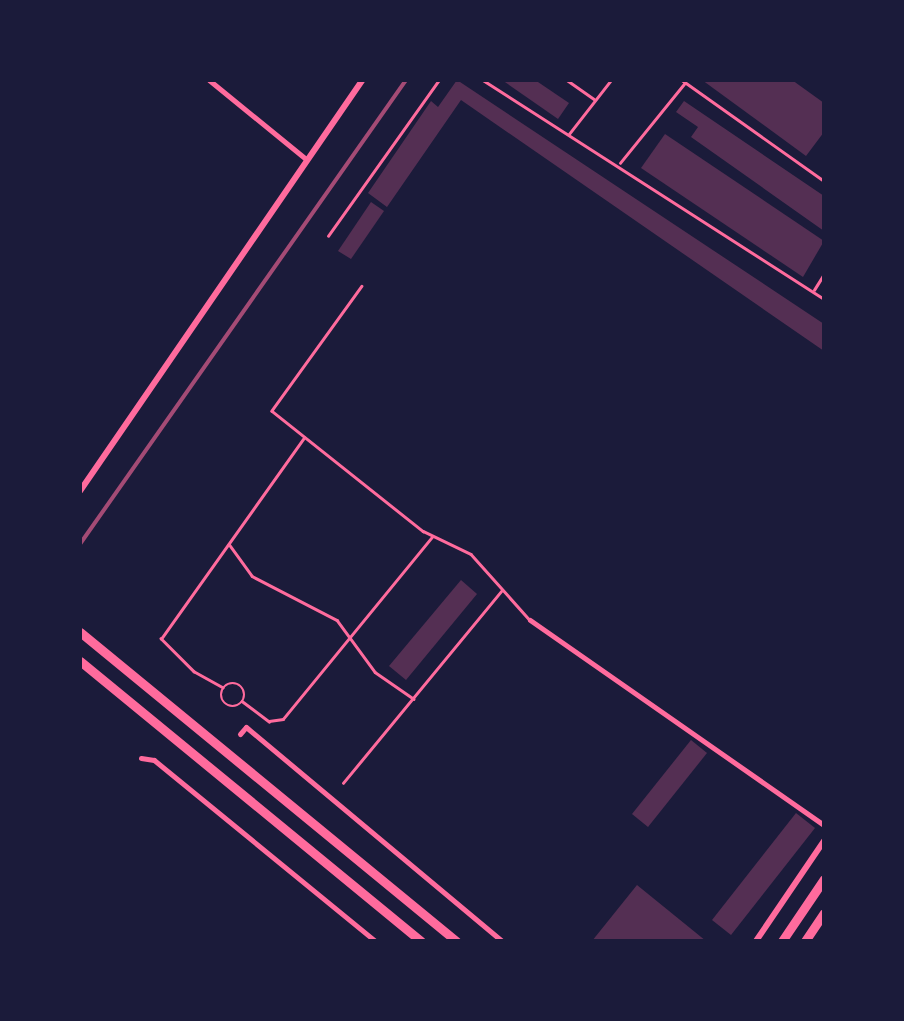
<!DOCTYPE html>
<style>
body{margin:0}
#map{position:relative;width:904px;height:1021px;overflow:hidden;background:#1b1b3a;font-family:Roboto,sans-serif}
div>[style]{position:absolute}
.building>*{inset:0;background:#542f53}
.service>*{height:2.5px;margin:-1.25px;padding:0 1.25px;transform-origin:1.25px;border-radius:1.25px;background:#ff6b9d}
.service>.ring{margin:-1.25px;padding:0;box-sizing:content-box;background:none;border:2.5px solid #ff6b9d;border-radius:50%}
.minor>*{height:5px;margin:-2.5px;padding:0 2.5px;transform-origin:2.5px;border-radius:2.5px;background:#ff6b9d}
.tertiary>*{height:6px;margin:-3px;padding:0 3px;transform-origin:3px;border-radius:3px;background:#ff6b9d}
.primary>*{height:9px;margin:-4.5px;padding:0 4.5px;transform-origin:4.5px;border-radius:4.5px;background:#ff6b9d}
.rail>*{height:4px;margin:-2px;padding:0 2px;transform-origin:2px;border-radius:2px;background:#a44b75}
span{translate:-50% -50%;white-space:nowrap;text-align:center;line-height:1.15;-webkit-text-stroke:9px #1b1b3a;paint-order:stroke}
.frame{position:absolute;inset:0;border:82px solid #1b1b3a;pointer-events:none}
</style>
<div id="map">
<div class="building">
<div style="clip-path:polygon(457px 80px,824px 324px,824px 351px,461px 100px,387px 207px,368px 193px,431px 101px,438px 107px)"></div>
<div style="clip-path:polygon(502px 80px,535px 80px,569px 103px,558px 119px)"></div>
<div style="clip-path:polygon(702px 80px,792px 80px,824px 103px,824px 132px,806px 156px)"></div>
<div style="clip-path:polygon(684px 101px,824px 196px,824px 231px,691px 137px,698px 127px,676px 112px)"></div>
<div style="clip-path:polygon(665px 134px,824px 241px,803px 277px,641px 168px)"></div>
<div style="clip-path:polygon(371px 202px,384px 211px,351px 259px,338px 251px)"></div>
<div style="clip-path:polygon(461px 580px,477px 594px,406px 680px,389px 666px)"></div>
<div style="clip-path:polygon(691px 740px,707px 753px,648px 827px,632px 814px)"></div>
<div style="clip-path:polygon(796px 813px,815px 828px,731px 935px,712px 920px)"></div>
<div style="clip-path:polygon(637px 885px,706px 941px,592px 941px)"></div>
</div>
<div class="service">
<div style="left:483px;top:80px;width:405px;rotate:32.7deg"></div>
<div style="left:567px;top:80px;width:33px;rotate:35deg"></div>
<div style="left:682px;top:80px;width:174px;rotate:35.4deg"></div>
<div style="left:569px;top:134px;width:68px;rotate:-52.1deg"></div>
<div style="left:620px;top:163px;width:102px;rotate:-51deg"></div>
<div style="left:328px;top:236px;width:191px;rotate:-54.6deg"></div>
<div style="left:362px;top:286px;width:154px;rotate:125.8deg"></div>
<div style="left:272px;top:411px;width:193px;rotate:38.5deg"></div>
<div style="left:423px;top:531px;width:53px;rotate:25.6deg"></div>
<div style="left:471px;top:554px;width:87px;rotate:48.3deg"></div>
<div style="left:814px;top:290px;width:19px;rotate:-58deg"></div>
<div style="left:229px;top:544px;width:39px;rotate:54deg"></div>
<div style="left:252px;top:576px;width:96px;rotate:27.4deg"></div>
<div style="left:337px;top:620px;width:64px;rotate:53.8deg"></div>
<div style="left:375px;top:672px;width:47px;rotate:34.7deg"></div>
<div class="ring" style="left:221px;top:683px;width:21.5px;height:21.5px"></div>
<div style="left:223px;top:688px;width:33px;rotate:-151deg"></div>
<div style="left:194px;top:672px;width:47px;rotate:-135deg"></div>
<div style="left:161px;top:639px;width:247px;rotate:-54.6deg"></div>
<div style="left:242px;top:701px;width:34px;rotate:37deg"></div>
<div style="left:269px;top:721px;width:14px;rotate:-8deg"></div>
<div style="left:283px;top:719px;width:235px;rotate:-50.7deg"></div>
<div style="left:343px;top:783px;width:249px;rotate:-50.5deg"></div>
</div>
<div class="minor">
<div style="left:209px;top:80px;width:125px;rotate:39.2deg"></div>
<div style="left:530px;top:620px;width:358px;rotate:34.9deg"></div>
<div style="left:240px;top:734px;width:9px;rotate:-49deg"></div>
<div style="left:246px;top:727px;width:334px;rotate:39.9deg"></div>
<div style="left:141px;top:758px;width:13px;rotate:9deg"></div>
<div style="left:154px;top:760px;width:286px;rotate:39.3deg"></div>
</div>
<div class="tertiary">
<div style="left:80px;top:491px;width:499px;rotate:-55.5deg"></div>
<div style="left:756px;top:941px;width:121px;rotate:-55.8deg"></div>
</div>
<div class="primary">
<div style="left:80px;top:632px;width:487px;rotate:39.4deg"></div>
<div style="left:80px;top:661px;width:441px;rotate:39.4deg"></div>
<div style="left:782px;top:941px;width:75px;rotate:-55.9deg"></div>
<div style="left:805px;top:941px;width:34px;rotate:-56deg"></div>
</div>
<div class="rail">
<div style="left:80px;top:544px;width:567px;rotate:-54.91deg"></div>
</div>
<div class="frame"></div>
</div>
